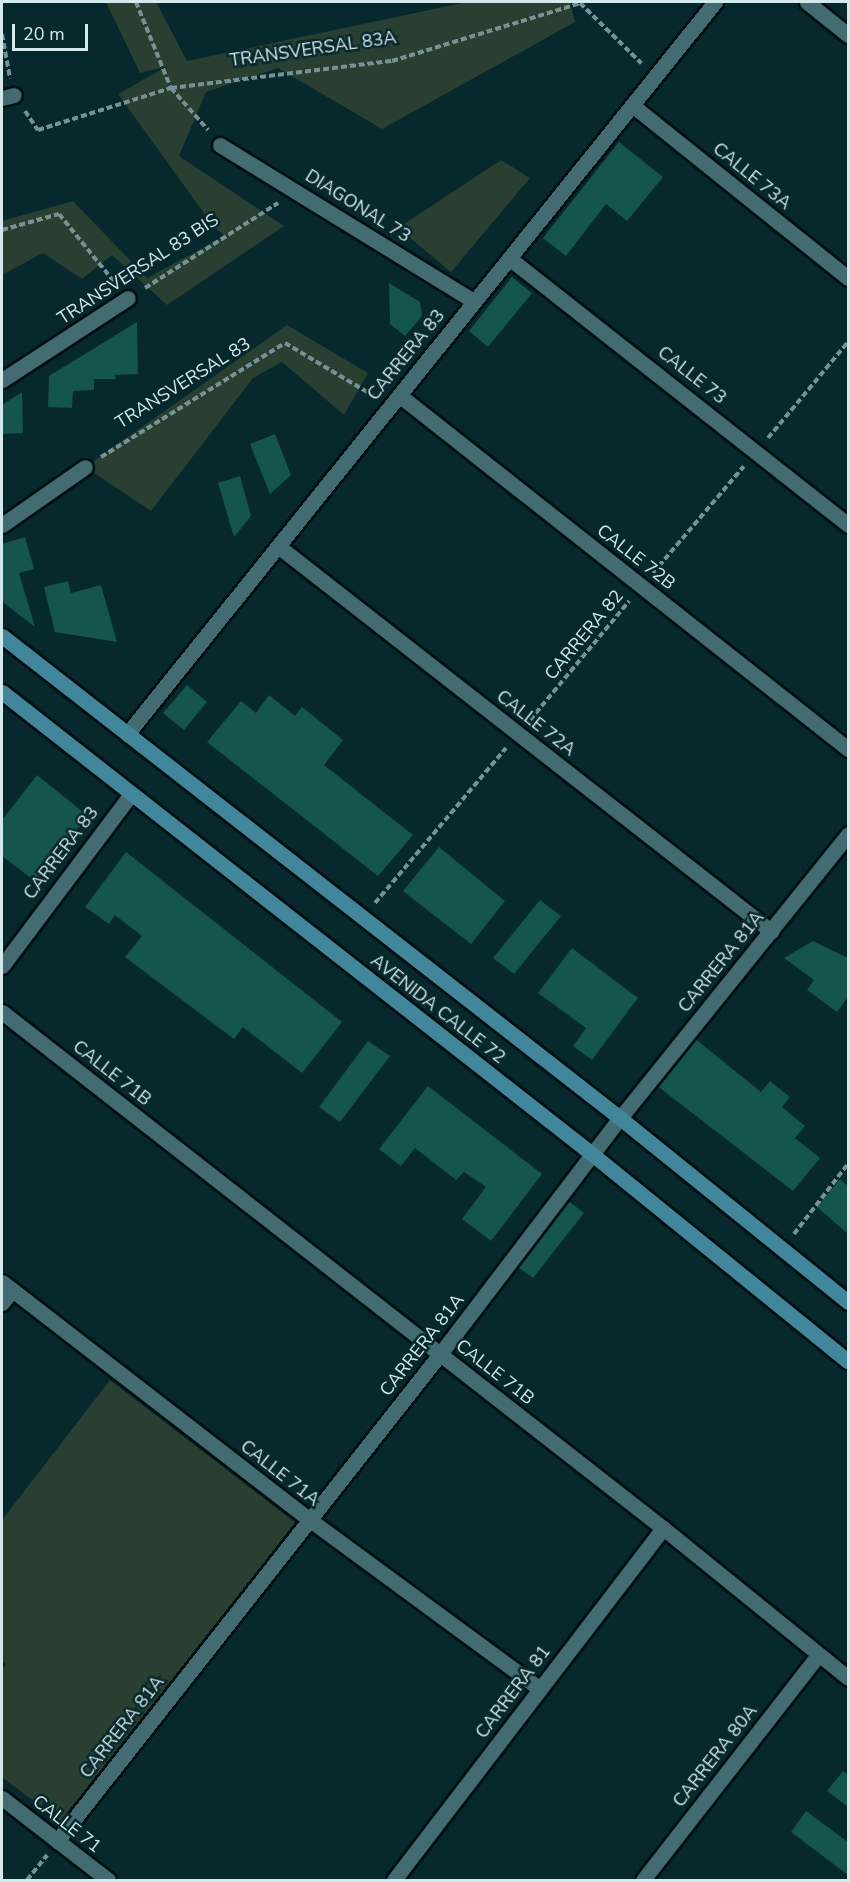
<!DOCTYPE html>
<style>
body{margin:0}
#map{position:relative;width:850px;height:1882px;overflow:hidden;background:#07282c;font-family:"Nunito Sans",sans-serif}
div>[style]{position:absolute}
.green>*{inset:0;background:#283f31}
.building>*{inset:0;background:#14554d}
.path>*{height:4px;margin-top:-2px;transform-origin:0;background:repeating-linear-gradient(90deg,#779295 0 6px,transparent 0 9px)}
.roads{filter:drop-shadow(2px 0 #000f12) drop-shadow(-2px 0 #000f12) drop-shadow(0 2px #000f12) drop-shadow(0 -2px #000f12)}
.street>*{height:15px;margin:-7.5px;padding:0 7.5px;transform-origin:7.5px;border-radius:7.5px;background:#426c72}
.secondary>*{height:15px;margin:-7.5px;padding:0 7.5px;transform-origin:7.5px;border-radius:7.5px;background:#42869c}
span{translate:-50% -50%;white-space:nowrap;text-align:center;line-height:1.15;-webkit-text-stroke:5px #07282c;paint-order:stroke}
.street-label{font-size:18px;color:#d3e9ec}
.frame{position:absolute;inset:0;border:3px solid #d3e9ec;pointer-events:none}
.scale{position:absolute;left:12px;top:24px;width:76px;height:27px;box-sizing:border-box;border:3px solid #d3e9ec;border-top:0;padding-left:8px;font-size:18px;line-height:21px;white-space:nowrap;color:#d3e9ec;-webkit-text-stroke:4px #07282c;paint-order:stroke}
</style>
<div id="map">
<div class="green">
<div style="clip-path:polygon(106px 2px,156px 2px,187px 61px,467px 2px,570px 2px,575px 22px,382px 129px,278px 68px,206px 92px,179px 156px,284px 226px,167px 305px,112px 255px,82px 279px,43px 253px,2px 275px,2px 221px,73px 201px,147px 278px,225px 236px,214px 227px,118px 94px,168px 66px,140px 73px)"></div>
<div style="clip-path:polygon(501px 160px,530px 178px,451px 272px,398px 228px)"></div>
<div style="clip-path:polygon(287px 325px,368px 373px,344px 415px,282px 362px,253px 378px,151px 511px,85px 467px)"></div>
<div style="clip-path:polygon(110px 1380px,296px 1523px,64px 1824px,2px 1777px,2px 1670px,6px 1664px,2px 1660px,2px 1520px)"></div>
</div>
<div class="building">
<div style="clip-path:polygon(619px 142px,663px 177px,627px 221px,606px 204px,566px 256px,543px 238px)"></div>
<div style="clip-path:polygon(512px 277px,532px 293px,488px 347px,469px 331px)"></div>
<div style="clip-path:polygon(389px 283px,420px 302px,422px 316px,405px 336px,390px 324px)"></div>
<div style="clip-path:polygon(137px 322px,138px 374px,115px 375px,116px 379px,94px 379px,94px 390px,73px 391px,72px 408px,48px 407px,49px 376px)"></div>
<div style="clip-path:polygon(22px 392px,23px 433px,2px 434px,2px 405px)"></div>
<div style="clip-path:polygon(275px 434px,291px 475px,270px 494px,250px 444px)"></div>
<div style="clip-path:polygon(240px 476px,251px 516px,234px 537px,218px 483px)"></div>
<div style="clip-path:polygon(25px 537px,34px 569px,19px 573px,35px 627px,4px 603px,2px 596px,2px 544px)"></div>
<div style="clip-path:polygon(68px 581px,71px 593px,101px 585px,117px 642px,55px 632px,44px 587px)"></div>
<div style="clip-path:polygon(187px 685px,207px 702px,184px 730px,163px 713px)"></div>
<div style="clip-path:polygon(269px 695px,295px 716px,302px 707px,343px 740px,324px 765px,413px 835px,378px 876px,207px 742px,241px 701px,256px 713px)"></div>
<div style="clip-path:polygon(37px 775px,88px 816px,36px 882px,2px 856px,2px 820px)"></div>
<div style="clip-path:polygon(439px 847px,505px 901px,471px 944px,403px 891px)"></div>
<div style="clip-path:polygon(126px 852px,342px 1022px,302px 1073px,243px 1027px,234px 1039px,125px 957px,142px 936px,115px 915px,109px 924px,85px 907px)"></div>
<div style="clip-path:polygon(540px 900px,561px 916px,514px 974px,493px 958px)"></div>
<div style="clip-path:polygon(813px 941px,848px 958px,848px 997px,837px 1012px,807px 990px,814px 980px,784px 958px)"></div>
<div style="clip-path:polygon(572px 948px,638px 998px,592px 1060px,573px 1046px,586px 1028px,538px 993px)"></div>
<div style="clip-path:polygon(693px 1037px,761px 1092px,770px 1081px,790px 1097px,782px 1107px,805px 1126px,795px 1138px,820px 1158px,793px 1191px,656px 1085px)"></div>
<div style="clip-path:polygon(368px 1041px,390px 1056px,340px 1122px,319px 1107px)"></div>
<div style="clip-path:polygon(428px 1086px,542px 1174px,491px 1241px,462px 1219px,486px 1187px,464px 1172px,456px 1180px,415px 1148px,401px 1166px,379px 1149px)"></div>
<div style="clip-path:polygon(840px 1179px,848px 1186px,848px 1234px,817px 1207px)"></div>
<div style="clip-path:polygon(563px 1197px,584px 1213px,533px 1278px,512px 1263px)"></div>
<div style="clip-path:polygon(843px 1771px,848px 1775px,848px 1807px,827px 1791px)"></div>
<div style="clip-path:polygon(806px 1811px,848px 1842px,848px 1875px,791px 1832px)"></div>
</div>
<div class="path">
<div style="left:136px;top:2px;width:93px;rotate:67.9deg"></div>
<div style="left:171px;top:88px;width:56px;rotate:48.6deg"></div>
<div style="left:2px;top:34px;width:45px;rotate:79.7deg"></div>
<div style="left:25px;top:111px;width:23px;rotate:56deg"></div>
<div style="left:38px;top:130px;width:139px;rotate:-17.5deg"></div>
<div style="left:171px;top:88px;width:223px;rotate:-7deg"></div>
<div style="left:392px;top:61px;width:197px;rotate:-17.1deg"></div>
<div style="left:580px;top:3px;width:86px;rotate:44.5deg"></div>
<div style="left:2px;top:230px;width:59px;rotate:-15.7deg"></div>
<div style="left:59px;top:214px;width:89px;rotate:50.9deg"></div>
<div style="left:145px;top:288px;width:158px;rotate:-32.6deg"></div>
<div style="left:768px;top:438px;width:125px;rotate:-50.2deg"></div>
<div style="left:101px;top:457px;width:216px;rotate:-31.8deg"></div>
<div style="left:285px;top:343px;width:104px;rotate:30.8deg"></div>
<div style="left:653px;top:573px;width:140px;rotate:-49.6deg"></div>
<div style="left:530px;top:720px;width:155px;rotate:-50.2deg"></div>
<div style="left:375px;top:903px;width:203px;rotate:-49.8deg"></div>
<div style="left:794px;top:1234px;width:88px;rotate:-52.4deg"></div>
<div style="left:27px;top:1880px;width:32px;rotate:-51deg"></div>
</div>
<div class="roads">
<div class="street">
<div style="left:807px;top:2px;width:53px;rotate:38.8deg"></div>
<div style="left:2px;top:98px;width:12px;rotate:-14deg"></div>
<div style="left:632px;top:105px;width:277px;rotate:38.7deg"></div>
<div style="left:220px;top:145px;width:298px;rotate:31.6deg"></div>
<div style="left:509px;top:258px;width:432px;rotate:38.2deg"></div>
<div style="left:2px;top:380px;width:150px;rotate:-33.1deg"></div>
<div style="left:399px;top:395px;width:572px;rotate:38.25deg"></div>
<div style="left:2px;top:525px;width:101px;rotate:-34.9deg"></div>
<div style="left:278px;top:546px;width:626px;rotate:37.99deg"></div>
<div style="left:127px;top:734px;width:939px;rotate:-51.23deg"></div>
<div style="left:2px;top:966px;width:215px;rotate:-53.1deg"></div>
<div style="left:2px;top:1012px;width:839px;rotate:37.98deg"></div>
<div style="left:663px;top:1528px;width:238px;rotate:39deg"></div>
<div style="left:2px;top:1282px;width:389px;rotate:37.7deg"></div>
<div style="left:310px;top:1520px;width:285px;rotate:36.3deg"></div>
<div style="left:2px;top:1303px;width:16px;rotate:-52deg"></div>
<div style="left:2px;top:1798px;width:134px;rotate:37.7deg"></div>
<div style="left:57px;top:1841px;width:620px;rotate:-51.82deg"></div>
<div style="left:440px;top:1354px;width:297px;rotate:-52.7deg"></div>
<div style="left:620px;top:1118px;width:364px;rotate:-51.2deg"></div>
<div style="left:394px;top:1880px;width:443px;rotate:-52.6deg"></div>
<div style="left:643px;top:1880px;width:285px;rotate:-52.1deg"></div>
</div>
<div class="secondary">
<div style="left:2px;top:636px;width:784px;rotate:37.95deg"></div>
<div style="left:620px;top:1118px;width:293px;rotate:38.9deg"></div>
<div style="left:2px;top:692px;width:749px;rotate:38.06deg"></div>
<div style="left:592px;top:1154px;width:329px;rotate:39deg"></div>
</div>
</div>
<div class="street-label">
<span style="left:313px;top:49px;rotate:-8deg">TRANSVERSAL 83A</span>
<span style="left:752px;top:176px;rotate:39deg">CALLE 73A</span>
<span style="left:358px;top:206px;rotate:32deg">DIAGONAL 73</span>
<span style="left:138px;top:269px;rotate:-33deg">TRANSVERSAL 83 BIS</span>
<span style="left:406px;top:355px;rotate:-51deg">CARRERA 83</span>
<span style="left:692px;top:375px;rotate:38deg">CALLE 73</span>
<span style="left:183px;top:383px;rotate:-32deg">TRANSVERSAL 83</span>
<span style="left:636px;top:557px;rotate:38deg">CALLE 72B</span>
<span style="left:584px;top:635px;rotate:-50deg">CARRERA 82</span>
<span style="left:536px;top:723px;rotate:38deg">CALLE 72A</span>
<span style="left:61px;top:853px;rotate:-53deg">CARRERA 83</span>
<span style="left:721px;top:962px;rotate:-51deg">CARRERA 81A</span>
<span style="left:438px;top:1009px;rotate:38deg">AVENIDA CALLE 72</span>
<span style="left:112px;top:1073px;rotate:38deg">CALLE 71B</span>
<span style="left:422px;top:1345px;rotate:-52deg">CARRERA 81A</span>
<span style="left:495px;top:1372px;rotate:38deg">CALLE 71B</span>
<span style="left:280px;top:1473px;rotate:38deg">CALLE 71A</span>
<span style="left:513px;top:1692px;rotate:-53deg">CARRERA 81</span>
<span style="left:122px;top:1727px;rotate:-52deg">CARRERA 81A</span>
<span style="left:715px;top:1756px;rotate:-52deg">CARRERA 80A</span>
<span style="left:67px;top:1824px;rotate:38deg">CALLE 71</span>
</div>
<div class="frame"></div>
<div class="scale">20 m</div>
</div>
